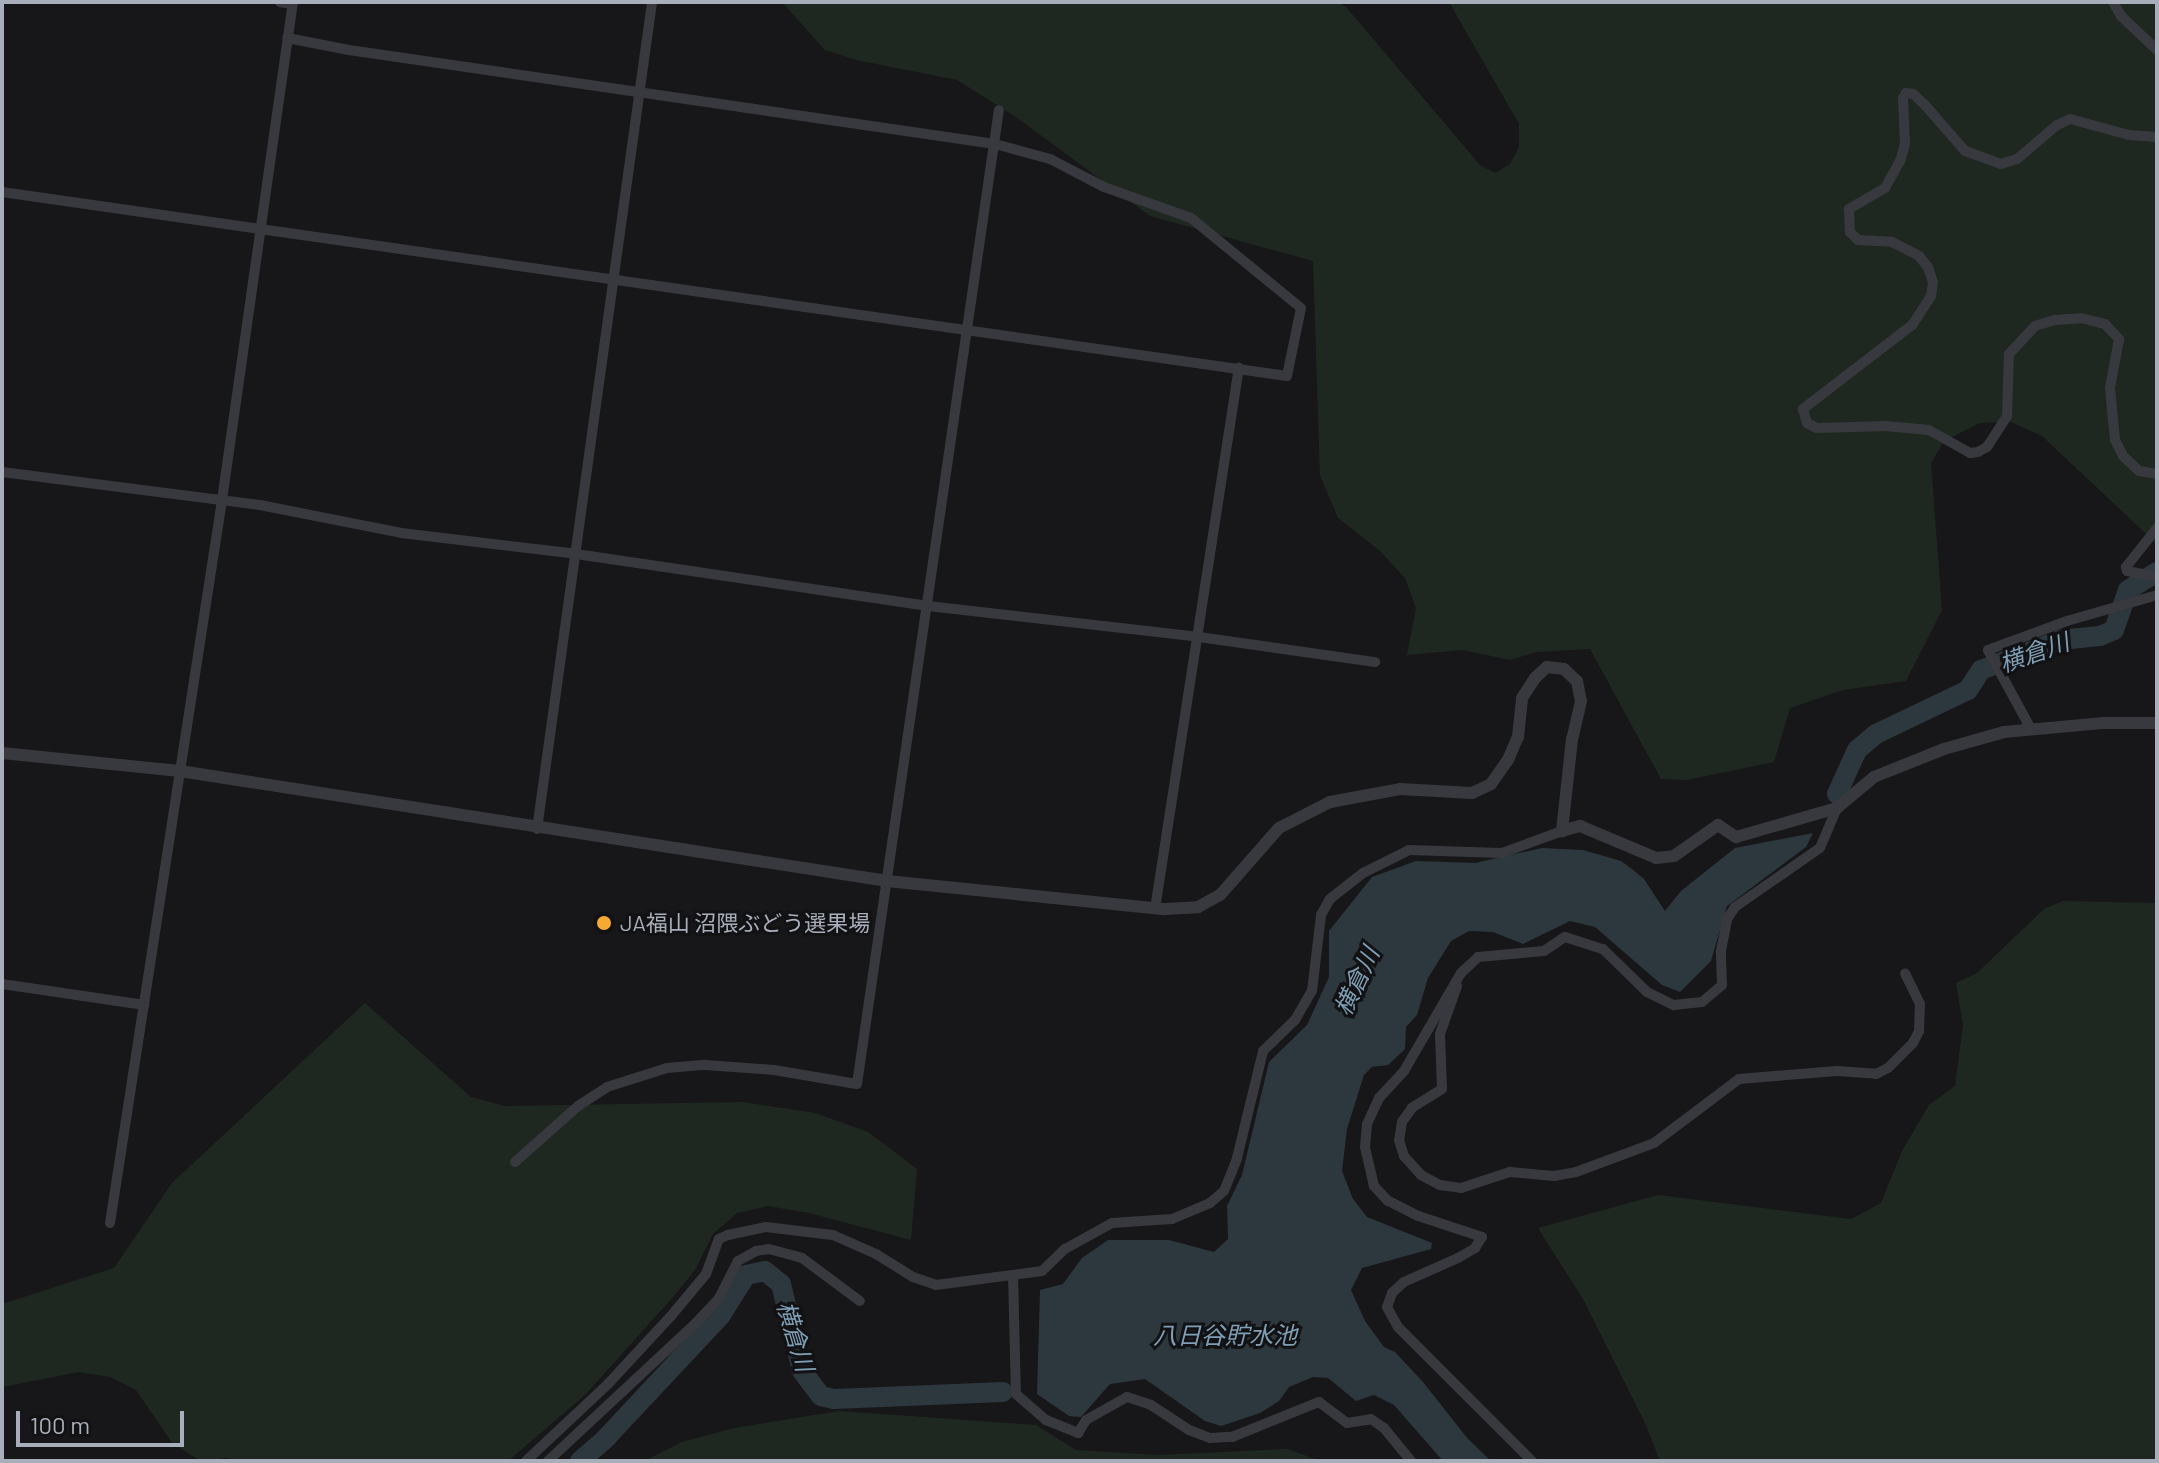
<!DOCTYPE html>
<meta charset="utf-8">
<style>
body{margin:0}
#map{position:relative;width:2159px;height:1463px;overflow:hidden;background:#171719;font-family:Barlow,"Noto Sans JP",sans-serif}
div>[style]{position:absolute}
.green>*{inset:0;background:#1f2820}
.water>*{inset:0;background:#2d373e}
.river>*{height:20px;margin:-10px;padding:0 10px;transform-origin:10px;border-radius:10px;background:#2d373e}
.minor>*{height:10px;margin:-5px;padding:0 5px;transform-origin:5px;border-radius:5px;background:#38393e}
.tertiary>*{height:12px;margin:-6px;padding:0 6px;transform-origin:6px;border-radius:6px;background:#38393e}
.dots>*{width:22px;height:22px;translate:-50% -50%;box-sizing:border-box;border:4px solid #121214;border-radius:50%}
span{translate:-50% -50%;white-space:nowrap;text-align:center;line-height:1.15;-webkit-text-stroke:6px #121214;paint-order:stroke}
.poi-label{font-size:22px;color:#a9afba}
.left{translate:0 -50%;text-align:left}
.water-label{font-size:24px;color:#7f9fb5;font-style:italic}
.frame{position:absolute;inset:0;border:4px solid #a9afba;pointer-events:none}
.scale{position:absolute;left:16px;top:1411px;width:168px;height:36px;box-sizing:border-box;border:4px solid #a9afba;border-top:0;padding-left:10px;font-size:24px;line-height:28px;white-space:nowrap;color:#a9afba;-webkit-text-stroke:6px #121214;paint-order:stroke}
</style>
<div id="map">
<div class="green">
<div style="clip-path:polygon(782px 2px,1337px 2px,1346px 7px,1480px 165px,1495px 173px,1510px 164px,1519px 147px,1519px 124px,1449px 2px,2157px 2px,2157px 544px,2042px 436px,2011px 422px,1980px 423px,1944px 441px,1931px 463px,1942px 610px,1906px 681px,1843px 690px,1790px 708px,1774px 762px,1686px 780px,1661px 779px,1590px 649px,1536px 652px,1510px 660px,1463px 650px,1407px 655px,1416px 608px,1405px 578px,1379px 550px,1338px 518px,1320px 475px,1313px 261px,1150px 216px,1016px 117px,957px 80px,856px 60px,825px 50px)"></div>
<div style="clip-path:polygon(2063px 901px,2157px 903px,2157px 1461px,1660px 1461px,1646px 1425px,1583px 1299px,1538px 1228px,1658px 1195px,1851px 1219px,1881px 1203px,1902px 1151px,1929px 1105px,1955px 1086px,1963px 1025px,1956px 983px,1977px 973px,2044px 909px)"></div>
<div style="clip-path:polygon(365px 1003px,471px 1097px,505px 1106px,742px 1102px,815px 1113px,868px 1132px,917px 1169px,911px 1240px,809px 1213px,768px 1206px,737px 1213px,713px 1234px,695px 1270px,673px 1297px,585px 1395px,508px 1461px,235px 1461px,227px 1458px,201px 1461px,173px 1444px,136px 1390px,110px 1377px,79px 1372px,2px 1387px,2px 1304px,114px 1268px,172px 1183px)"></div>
<div style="clip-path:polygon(839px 1411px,1036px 1425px,1076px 1450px,1158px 1455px,1287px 1449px,1321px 1461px,644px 1461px,682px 1442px,734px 1428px)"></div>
</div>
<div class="water">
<div style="clip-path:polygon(1813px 833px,1806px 847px,1727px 906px,1711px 961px,1680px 992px,1662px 985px,1595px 927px,1570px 921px,1523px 944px,1493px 932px,1469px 931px,1451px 941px,1428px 978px,1417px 1015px,1406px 1027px,1405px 1049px,1388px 1065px,1372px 1067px,1364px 1075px,1347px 1129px,1342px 1171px,1353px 1199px,1367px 1217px,1432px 1243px,1431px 1249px,1362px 1268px,1351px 1290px,1365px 1321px,1384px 1347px,1395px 1352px,1423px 1382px,1468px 1439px,1491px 1461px,1443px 1461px,1394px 1405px,1374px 1395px,1356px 1401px,1328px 1378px,1313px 1377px,1289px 1387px,1279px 1401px,1260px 1413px,1221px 1426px,1205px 1421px,1145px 1379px,1110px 1384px,1081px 1417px,1069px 1416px,1037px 1394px,1040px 1290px,1063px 1284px,1082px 1258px,1108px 1240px,1169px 1240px,1214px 1252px,1228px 1239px,1227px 1206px,1242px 1175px,1269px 1062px,1307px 1025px,1329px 977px,1329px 931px,1372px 877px,1416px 861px,1475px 863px,1542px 848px,1583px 850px,1621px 861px,1632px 869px,1644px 879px,1665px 911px,1681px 891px,1735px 848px)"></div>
</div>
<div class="river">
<div style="left:1837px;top:794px;width:48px;rotate:-65.6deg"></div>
<div style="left:1857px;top:750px;width:25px;rotate:-40deg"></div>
<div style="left:1876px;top:734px;width:102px;rotate:-25.6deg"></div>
<div style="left:1968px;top:690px;width:24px;rotate:-57deg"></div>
<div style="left:1981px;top:670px;width:85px;rotate:-20.8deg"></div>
<div style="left:2060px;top:640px;width:40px;rotate:-5.7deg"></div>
<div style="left:2100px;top:636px;width:15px;rotate:-23deg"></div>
<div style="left:2114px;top:630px;width:42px;rotate:-70.7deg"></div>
<div style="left:2128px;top:590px;width:34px;rotate:-32deg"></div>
<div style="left:580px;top:1461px;width:35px;rotate:-41deg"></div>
<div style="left:606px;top:1438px;width:168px;rotate:-46.9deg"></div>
<div style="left:721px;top:1315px;width:47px;rotate:-58deg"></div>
<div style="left:746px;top:1275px;width:19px;rotate:-12deg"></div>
<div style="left:765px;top:1271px;width:21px;rotate:39deg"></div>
<div style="left:781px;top:1284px;width:89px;rotate:76.4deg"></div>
<div style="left:802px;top:1371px;width:31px;rotate:53deg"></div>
<div style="left:821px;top:1396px;width:13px;rotate:13deg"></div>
<div style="left:834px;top:1399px;width:169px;rotate:-2.4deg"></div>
</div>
<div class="minor">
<div style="left:280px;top:2px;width:13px;rotate:9deg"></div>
<div style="left:2113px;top:2px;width:16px;rotate:60deg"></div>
<div style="left:2121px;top:16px;width:50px;rotate:43.4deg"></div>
<div style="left:2157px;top:137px;width:28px;rotate:-176deg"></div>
<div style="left:2129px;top:135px;width:61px;rotate:-164.8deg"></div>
<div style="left:2070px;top:119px;width:14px;rotate:155deg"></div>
<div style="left:2057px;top:125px;width:52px;rotate:139.6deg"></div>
<div style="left:2017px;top:159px;width:17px;rotate:163deg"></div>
<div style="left:2001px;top:164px;width:38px;rotate:-160deg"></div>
<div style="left:1965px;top:151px;width:61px;rotate:-131deg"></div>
<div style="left:1925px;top:105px;width:16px;rotate:-137deg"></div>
<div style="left:1913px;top:94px;width:7px;rotate:-172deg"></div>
<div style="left:1906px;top:93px;width:6px;rotate:121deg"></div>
<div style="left:1903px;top:98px;width:46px;rotate:87.5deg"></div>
<div style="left:1905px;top:144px;width:18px;rotate:106deg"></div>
<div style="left:1900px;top:161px;width:31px;rotate:119deg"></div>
<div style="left:1885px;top:188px;width:42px;rotate:149.7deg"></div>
<div style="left:1849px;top:209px;width:23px;rotate:88deg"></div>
<div style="left:1850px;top:232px;width:11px;rotate:45deg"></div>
<div style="left:1858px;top:240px;width:34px;rotate:3deg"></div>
<div style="left:1892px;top:242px;width:30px;rotate:27deg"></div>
<div style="left:1919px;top:256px;width:14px;rotate:51deg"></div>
<div style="left:1928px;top:267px;width:16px;rotate:72deg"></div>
<div style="left:1933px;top:282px;width:14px;rotate:98deg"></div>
<div style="left:1931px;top:296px;width:35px;rotate:123deg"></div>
<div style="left:1912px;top:325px;width:138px;rotate:142.4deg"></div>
<div style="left:1803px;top:409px;width:15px;rotate:74deg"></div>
<div style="left:1807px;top:423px;width:11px;rotate:27deg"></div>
<div style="left:1817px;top:428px;width:68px;rotate:-1.7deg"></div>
<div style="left:1885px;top:426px;width:44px;rotate:5.2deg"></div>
<div style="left:1929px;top:430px;width:47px;rotate:29.3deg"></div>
<div style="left:1970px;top:453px;width:8px;rotate:-7deg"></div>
<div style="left:1978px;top:452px;width:10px;rotate:-29deg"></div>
<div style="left:1987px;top:447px;width:37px;rotate:-57deg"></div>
<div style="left:2007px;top:416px;width:62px;rotate:-88.2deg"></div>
<div style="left:2009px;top:354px;width:38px;rotate:-47deg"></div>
<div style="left:2035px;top:326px;width:21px;rotate:-17deg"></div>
<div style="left:2055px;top:320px;width:26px;rotate:-4deg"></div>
<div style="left:2081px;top:318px;width:25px;rotate:14deg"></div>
<div style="left:2105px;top:324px;width:21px;rotate:47deg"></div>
<div style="left:2119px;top:339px;width:50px;rotate:100.4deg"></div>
<div style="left:2110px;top:388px;width:52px;rotate:84.5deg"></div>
<div style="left:2115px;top:440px;width:18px;rotate:63deg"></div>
<div style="left:2123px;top:456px;width:22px;rotate:43deg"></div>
<div style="left:2139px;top:471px;width:18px;rotate:9deg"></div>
<div style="left:2px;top:192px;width:1298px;rotate:8.15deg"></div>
<div style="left:1287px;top:376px;width:69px;rotate:-78.4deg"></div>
<div style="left:1301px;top:308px;width:142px;rotate:-140.7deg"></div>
<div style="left:1191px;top:218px;width:92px;rotate:-160.4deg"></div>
<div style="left:1104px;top:187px;width:61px;rotate:-152.6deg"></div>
<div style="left:1050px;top:159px;width:57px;rotate:-164.7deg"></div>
<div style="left:995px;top:144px;width:653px;rotate:-171.72deg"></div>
<div style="left:349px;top:50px;width:63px;rotate:-169deg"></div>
<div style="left:2px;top:472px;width:260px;rotate:7.3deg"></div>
<div style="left:260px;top:505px;width:144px;rotate:11.2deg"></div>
<div style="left:401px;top:533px;width:176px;rotate:6.8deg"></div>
<div style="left:576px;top:554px;width:356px;rotate:8.4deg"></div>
<div style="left:928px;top:606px;width:273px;rotate:6.5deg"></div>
<div style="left:1199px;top:637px;width:178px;rotate:8.1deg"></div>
<div style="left:2157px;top:528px;width:50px;rotate:128.5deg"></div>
<div style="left:2126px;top:567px;width:4px;rotate:76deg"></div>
<div style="left:2127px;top:571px;width:31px;rotate:11deg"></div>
<div style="left:2031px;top:729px;width:90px;rotate:-118.6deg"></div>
<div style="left:1988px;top:650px;width:84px;rotate:-20.2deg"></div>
<div style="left:2067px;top:621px;width:94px;rotate:-16.1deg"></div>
<div style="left:537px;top:829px;width:835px;rotate:-82.08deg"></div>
<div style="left:1155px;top:909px;width:548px;rotate:-81.19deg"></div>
<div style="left:2px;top:984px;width:144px;rotate:8.4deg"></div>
<div style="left:1457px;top:986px;width:51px;rotate:109.5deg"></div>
<div style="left:1440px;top:1034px;width:55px;rotate:87.9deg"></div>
<div style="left:1442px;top:1089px;width:36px;rotate:148deg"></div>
<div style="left:1412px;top:1108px;width:17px;rotate:126deg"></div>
<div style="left:1402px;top:1122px;width:18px;rotate:99deg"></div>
<div style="left:1399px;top:1140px;width:17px;rotate:73deg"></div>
<div style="left:1404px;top:1156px;width:25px;rotate:48deg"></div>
<div style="left:1421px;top:1175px;width:21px;rotate:28deg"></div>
<div style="left:1440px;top:1185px;width:21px;rotate:8deg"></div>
<div style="left:1461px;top:1188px;width:52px;rotate:-18.1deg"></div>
<div style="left:1510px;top:1172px;width:44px;rotate:5.2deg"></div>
<div style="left:1554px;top:1176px;width:22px;rotate:-10deg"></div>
<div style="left:1576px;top:1172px;width:83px;rotate:-20.4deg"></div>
<div style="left:1654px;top:1143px;width:106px;rotate:-37deg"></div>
<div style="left:1739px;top:1079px;width:98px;rotate:-4.7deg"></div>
<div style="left:1837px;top:1071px;width:39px;rotate:4deg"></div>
<div style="left:1876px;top:1074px;width:13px;rotate:-27deg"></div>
<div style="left:1888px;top:1068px;width:35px;rotate:-45deg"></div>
<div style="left:1913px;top:1043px;width:13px;rotate:-63deg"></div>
<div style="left:1919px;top:1031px;width:27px;rotate:-88deg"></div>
<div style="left:1920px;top:1004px;width:34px;rotate:-116deg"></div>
<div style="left:515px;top:1162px;width:84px;rotate:-41.6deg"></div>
<div style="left:578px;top:1106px;width:35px;rotate:-33deg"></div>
<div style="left:607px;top:1087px;width:63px;rotate:-17.6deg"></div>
<div style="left:667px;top:1068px;width:38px;rotate:-5deg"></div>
<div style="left:705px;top:1065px;width:69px;rotate:4.1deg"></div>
<div style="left:774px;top:1070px;width:84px;rotate:9.6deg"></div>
<div style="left:857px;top:1084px;width:984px;rotate:-81.71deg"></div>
<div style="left:110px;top:1223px;width:732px;rotate:-81.19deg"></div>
<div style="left:222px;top:500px;width:503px;rotate:-81.89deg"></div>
<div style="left:1013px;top:1275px;width:119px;rotate:88.6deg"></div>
<div style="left:1016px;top:1394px;width:40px;rotate:41deg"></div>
<div style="left:1046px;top:1420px;width:35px;rotate:22deg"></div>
<div style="left:1078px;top:1433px;width:15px;rotate:-58deg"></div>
<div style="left:1086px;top:1420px;width:47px;rotate:-29.3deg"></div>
<div style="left:1127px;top:1397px;width:25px;rotate:18deg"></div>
<div style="left:1151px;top:1405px;width:45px;rotate:33.3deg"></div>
<div style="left:1189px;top:1430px;width:22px;rotate:21deg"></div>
<div style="left:1210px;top:1438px;width:22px;rotate:-3deg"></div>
<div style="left:1232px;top:1437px;width:94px;rotate:-21.9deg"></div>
<div style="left:1319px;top:1402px;width:35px;rotate:37deg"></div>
<div style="left:1347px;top:1423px;width:24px;rotate:-9deg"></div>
<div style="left:1371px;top:1419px;width:16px;rotate:35deg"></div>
<div style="left:1384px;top:1428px;width:43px;rotate:50.7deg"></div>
<div style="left:526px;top:1461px;width:112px;rotate:-43.2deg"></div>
<div style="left:608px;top:1384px;width:93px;rotate:-47.2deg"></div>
<div style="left:671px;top:1316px;width:55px;rotate:-50.2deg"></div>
<div style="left:706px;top:1274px;width:37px;rotate:-70deg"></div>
<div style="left:719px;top:1239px;width:10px;rotate:-24deg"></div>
<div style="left:728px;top:1235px;width:39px;rotate:-12deg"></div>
<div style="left:766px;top:1227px;width:67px;rotate:6.8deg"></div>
<div style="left:833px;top:1235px;width:47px;rotate:23.8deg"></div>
<div style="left:876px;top:1254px;width:44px;rotate:31.9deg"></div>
<div style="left:913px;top:1277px;width:24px;rotate:19deg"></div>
<div style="left:936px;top:1285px;width:107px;rotate:-7.5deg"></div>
<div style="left:1042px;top:1271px;width:32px;rotate:-44deg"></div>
<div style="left:1065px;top:1249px;width:54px;rotate:-29deg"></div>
<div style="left:1112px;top:1223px;width:60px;rotate:-3.8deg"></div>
<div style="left:1172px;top:1219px;width:41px;rotate:-22.8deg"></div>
<div style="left:1210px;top:1203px;width:18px;rotate:-41deg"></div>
<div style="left:1224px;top:1191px;width:35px;rotate:-68deg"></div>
<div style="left:1237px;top:1158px;width:110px;rotate:-76.3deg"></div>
<div style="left:1263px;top:1051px;width:45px;rotate:-44.1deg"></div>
<div style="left:1295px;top:1020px;width:34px;rotate:-60deg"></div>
<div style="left:1312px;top:991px;width:77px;rotate:-83.2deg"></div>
<div style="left:1321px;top:915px;width:18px;rotate:-61deg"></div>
<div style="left:1330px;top:899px;width:42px;rotate:-38.2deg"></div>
<div style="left:1363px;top:873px;width:51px;rotate:-26.6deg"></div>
<div style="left:1409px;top:850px;width:93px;rotate:1.8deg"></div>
<div style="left:1502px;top:853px;width:64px;rotate:-20.1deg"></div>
<div style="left:548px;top:1461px;width:202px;rotate:-43deg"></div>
<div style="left:696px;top:1323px;width:34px;rotate:-47deg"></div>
<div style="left:719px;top:1298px;width:42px;rotate:-62.8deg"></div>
<div style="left:738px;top:1261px;width:21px;rotate:-29deg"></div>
<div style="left:756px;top:1251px;width:13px;rotate:-9deg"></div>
<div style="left:769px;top:1249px;width:34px;rotate:15deg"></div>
<div style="left:802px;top:1258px;width:72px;rotate:36.6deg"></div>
<div style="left:1532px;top:1461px;width:190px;rotate:-135deg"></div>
<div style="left:1398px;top:1327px;width:23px;rotate:-119deg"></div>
<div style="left:1387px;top:1307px;width:15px;rotate:-70deg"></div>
<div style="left:1392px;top:1293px;width:16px;rotate:-43deg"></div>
<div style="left:1404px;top:1282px;width:59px;rotate:-24deg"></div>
<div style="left:1458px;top:1258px;width:20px;rotate:-30deg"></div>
<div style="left:1475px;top:1248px;width:13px;rotate:-58deg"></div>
<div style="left:1482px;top:1237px;width:67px;rotate:-161.8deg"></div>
<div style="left:1418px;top:1216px;width:34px;rotate:-153deg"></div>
<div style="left:1388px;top:1201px;width:21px;rotate:-133deg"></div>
<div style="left:1374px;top:1186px;width:40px;rotate:-103deg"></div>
<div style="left:1365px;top:1147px;width:23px;rotate:-85deg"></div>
<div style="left:1367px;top:1124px;width:29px;rotate:-65deg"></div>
<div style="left:1379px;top:1098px;width:37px;rotate:-47deg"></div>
<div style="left:1404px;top:1071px;width:113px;rotate:-59.8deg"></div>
<div style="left:1461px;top:973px;width:23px;rotate:-43deg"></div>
<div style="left:1478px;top:957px;width:66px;rotate:-5.2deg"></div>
<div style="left:1544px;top:951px;width:25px;rotate:-34deg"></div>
<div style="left:1565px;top:937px;width:40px;rotate:18deg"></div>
<div style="left:1603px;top:949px;width:62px;rotate:44.3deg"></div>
<div style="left:1647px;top:992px;width:30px;rotate:26deg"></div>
<div style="left:1674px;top:1005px;width:28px;rotate:-6deg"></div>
<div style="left:1702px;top:1002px;width:26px;rotate:-40deg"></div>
<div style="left:1722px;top:985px;width:34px;rotate:-92deg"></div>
<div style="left:1721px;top:951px;width:33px;rotate:-79deg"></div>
<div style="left:1727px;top:919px;width:14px;rotate:-56deg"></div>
<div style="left:1735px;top:907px;width:103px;rotate:-34.8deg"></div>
<div style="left:1820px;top:848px;width:43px;rotate:-67deg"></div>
</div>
<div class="tertiary">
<div style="left:2px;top:753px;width:179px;rotate:5.8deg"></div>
<div style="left:180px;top:771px;width:716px;rotate:8.84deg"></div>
<div style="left:887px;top:881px;width:279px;rotate:5.8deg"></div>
<div style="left:1165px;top:909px;width:33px;rotate:-3deg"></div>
<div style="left:1198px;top:907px;width:26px;rotate:-29deg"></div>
<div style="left:1221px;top:894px;width:88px;rotate:-48.7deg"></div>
<div style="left:1279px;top:828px;width:57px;rotate:-27deg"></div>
<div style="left:1330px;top:802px;width:71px;rotate:-10.5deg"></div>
<div style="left:1400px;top:789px;width:72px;rotate:3.2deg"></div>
<div style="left:1472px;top:793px;width:21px;rotate:-25deg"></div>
<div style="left:1491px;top:784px;width:29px;rotate:-55deg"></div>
<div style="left:1508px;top:760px;width:25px;rotate:-67deg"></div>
<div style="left:1518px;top:737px;width:39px;rotate:-84deg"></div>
<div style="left:1522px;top:698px;width:24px;rotate:-57deg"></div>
<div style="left:1535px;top:678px;width:16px;rotate:-43deg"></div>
<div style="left:1547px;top:667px;width:17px;rotate:7deg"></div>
<div style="left:1564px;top:669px;width:18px;rotate:43deg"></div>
<div style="left:1577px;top:681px;width:20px;rotate:79deg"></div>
<div style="left:1581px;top:701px;width:39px;rotate:103deg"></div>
<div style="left:1572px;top:739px;width:93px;rotate:96.2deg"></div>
<div style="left:1562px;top:831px;width:19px;rotate:-16deg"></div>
<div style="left:1580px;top:826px;width:82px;rotate:22.8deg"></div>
<div style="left:1656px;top:858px;width:18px;rotate:-6deg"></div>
<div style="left:1674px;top:856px;width:54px;rotate:-35.2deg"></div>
<div style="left:1718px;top:825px;width:22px;rotate:34deg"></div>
<div style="left:1736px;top:837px;width:105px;rotate:-16deg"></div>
<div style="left:1837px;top:808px;width:48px;rotate:-40deg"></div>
<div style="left:1874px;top:777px;width:75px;rotate:-21.8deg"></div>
<div style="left:1944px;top:749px;width:62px;rotate:-15.8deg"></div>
<div style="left:2004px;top:732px;width:98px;rotate:-5.2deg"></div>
<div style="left:2102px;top:723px;width:55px"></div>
</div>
<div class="dots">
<div style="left:604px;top:923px;background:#f7aa31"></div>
</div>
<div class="poi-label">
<span class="left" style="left:620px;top:923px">JA福山 沼隈ぶどう選果場</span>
</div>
<div class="water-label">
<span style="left:2034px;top:652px;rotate:-19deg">横倉川</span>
<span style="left:1356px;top:981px;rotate:-65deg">横倉川</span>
<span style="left:1225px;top:1335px">八日谷貯水池</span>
<span style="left:796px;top:1336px;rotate:73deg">横倉川</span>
</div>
<div class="frame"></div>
<div class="scale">100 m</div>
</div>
